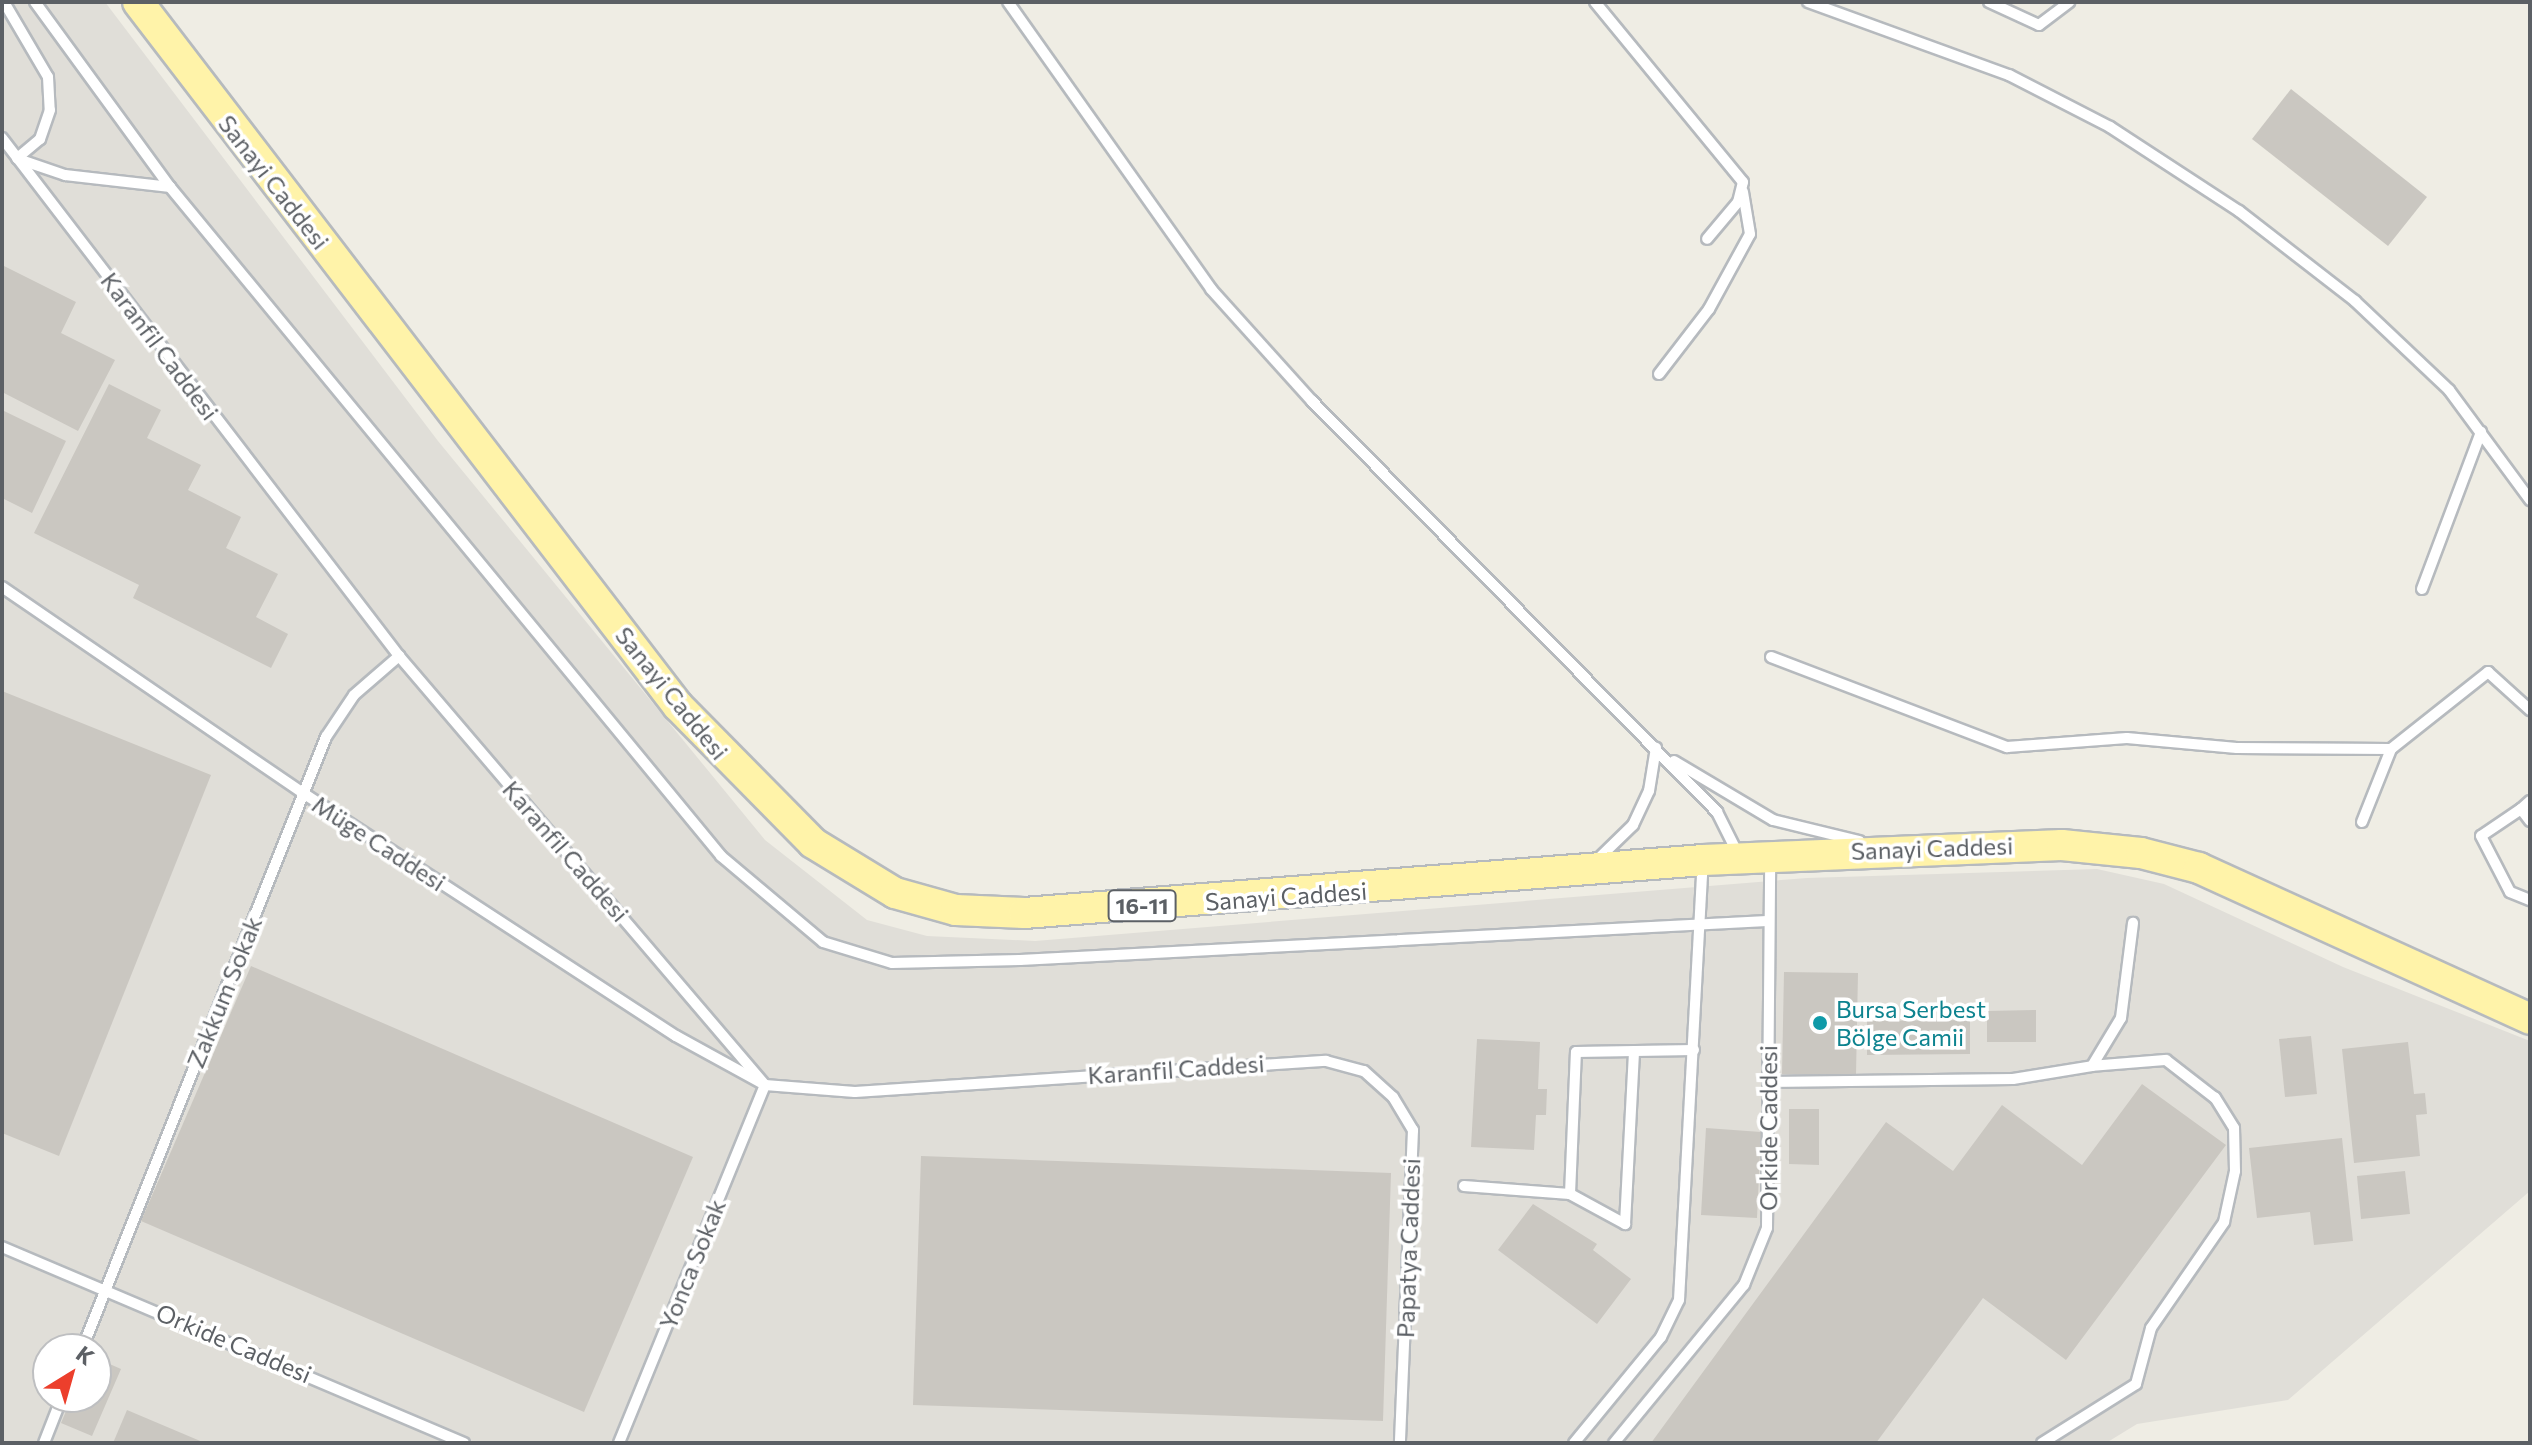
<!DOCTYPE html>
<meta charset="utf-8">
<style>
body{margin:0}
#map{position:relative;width:2532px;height:1445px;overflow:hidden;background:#efede4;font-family:Commissioner,sans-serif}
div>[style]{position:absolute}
.industrial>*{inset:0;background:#e0ded8}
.building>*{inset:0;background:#cac7c1}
.roads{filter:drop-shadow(2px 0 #b6babe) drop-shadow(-2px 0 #b6babe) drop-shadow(0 2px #b6babe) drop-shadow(0 -2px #b6babe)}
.lane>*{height:10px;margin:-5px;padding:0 5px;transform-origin:5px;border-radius:5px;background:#fff}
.primary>*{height:30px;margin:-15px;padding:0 15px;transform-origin:15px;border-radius:15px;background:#fff3a9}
.dots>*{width:22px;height:22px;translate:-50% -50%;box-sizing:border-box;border:4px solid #fff;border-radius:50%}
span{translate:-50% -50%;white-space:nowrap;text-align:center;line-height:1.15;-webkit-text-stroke:7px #fff;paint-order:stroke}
.shield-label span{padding:2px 6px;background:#fff;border:2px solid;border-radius:6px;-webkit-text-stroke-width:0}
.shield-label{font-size:22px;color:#5c6065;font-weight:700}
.street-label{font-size:24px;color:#5c6065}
.culture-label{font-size:24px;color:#0d838f}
.left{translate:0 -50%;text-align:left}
.frame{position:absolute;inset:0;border:4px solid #5c6065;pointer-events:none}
.north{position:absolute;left:32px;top:1333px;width:80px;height:80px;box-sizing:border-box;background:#fff;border:2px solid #bebfc1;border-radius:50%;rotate:37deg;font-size:22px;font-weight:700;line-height:32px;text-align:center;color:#5c6065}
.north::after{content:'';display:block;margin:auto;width:28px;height:36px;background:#ec3f2c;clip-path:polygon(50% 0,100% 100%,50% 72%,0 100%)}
</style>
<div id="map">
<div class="industrial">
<div style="clip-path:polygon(evenodd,2px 2px,105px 2px,438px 441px,765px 840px,867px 920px,927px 936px,1035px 941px,1807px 878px,2097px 869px,2164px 884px,2343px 967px,2530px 1041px,2530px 1191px,2288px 1400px,2137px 1424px,2106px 1443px,2px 1443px,2px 2px,48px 1349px,96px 1349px,96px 1397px,48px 1397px,48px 1349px)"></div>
</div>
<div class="building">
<div style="clip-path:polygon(2291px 89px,2427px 197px,2388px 246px,2252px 139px)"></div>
<div style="clip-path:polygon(2px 265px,76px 302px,61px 333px,115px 360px,78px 431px,2px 392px)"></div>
<div style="clip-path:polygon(109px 384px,161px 410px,147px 438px,201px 465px,188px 490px,241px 517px,226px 548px,278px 574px,256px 617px,288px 634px,271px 668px,133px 598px,139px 585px,34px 533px)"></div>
<div style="clip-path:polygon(2px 410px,66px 441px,32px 513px,2px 498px)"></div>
<div style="clip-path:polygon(2px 691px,211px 775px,59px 1156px,2px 1133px)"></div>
<div style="clip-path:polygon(251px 966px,693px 1157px,584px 1412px,141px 1221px)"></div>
<div style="clip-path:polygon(1784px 972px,1858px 973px,1856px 1075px,1782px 1074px)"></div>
<div style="clip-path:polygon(2036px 1010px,2036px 1042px,1987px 1042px,1987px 1011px)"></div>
<div style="clip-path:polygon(1970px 1020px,1970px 1054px,1867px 1055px,1867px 1021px)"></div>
<div style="clip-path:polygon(2311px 1036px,2317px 1094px,2285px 1097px,2279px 1039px)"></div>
<div style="clip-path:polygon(1477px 1039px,1540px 1042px,1538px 1089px,1547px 1089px,1546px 1115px,1536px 1115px,1534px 1150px,1471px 1147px)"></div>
<div style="clip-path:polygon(2408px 1042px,2414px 1094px,2425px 1093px,2427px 1114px,2416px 1115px,2420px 1156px,2354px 1163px,2342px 1049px)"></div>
<div style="clip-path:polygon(2142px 1084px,2226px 1145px,2066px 1360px,1983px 1298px,1876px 1443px,1651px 1443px,1886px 1122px,1953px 1171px,2002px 1105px,2082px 1165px)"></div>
<div style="clip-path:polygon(1789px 1109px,1819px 1109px,1819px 1165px,1789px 1164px)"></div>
<div style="clip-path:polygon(1706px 1128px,1761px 1132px,1757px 1218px,1701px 1215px)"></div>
<div style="clip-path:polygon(2342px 1138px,2353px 1241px,2314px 1245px,2310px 1212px,2257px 1218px,2249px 1148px)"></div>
<div style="clip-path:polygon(921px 1156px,1391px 1173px,1383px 1421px,913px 1405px)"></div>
<div style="clip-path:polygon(2405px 1171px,2410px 1214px,2361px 1219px,2357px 1176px)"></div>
<div style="clip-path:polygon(1533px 1204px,1597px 1244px,1593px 1250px,1631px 1279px,1597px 1324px,1498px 1250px)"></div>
<div style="clip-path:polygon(96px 1358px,121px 1369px,92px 1436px,61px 1423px,72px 1397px,96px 1397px)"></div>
<div style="clip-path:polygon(127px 1410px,205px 1443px,113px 1443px)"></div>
</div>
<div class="roads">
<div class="lane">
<div style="left:4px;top:2px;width:87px;rotate:59.6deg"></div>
<div style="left:48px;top:77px;width:33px;rotate:87deg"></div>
<div style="left:50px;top:110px;width:31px;rotate:109deg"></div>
<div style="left:40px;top:139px;width:30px;rotate:140deg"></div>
<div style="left:35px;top:2px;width:229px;rotate:53.9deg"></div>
<div style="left:170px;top:187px;width:867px;rotate:50.52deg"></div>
<div style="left:721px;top:856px;width:133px;rotate:40.1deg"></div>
<div style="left:823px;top:942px;width:72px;rotate:16.9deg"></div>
<div style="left:892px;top:963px;width:128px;rotate:-1.3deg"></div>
<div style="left:1020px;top:960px;width:748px;rotate:-2.99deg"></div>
<div style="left:1008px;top:2px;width:352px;rotate:54.7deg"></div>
<div style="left:1211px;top:289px;width:151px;rotate:48deg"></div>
<div style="left:1312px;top:401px;width:577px;rotate:45.42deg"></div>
<div style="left:1717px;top:812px;width:47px;rotate:63.4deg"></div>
<div style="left:1595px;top:2px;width:233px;rotate:50.6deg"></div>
<div style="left:1743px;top:182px;width:21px;rotate:104deg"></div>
<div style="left:1738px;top:202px;width:48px;rotate:130deg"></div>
<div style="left:1808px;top:2px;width:214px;rotate:20deg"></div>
<div style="left:2009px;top:75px;width:114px;rotate:27.2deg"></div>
<div style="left:2110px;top:127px;width:154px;rotate:33.1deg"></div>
<div style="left:2239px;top:211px;width:147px;rotate:37.8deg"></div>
<div style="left:2355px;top:301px;width:129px;rotate:43.4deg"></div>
<div style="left:2449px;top:390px;width:137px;rotate:53.6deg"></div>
<div style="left:1989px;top:2px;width:55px;rotate:24.7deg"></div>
<div style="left:2039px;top:25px;width:38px;rotate:-37deg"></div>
<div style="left:2px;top:138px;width:653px;rotate:52.53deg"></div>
<div style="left:399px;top:656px;width:564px;rotate:49.53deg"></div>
<div style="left:765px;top:1085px;width:90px;rotate:4.4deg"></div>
<div style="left:855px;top:1092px;width:472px;rotate:-3.8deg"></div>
<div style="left:1326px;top:1061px;width:39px;rotate:15deg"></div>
<div style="left:1364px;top:1071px;width:39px;rotate:42deg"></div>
<div style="left:1393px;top:1097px;width:39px;rotate:59deg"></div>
<div style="left:1413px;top:1130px;width:313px;rotate:92.4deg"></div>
<div style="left:18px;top:159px;width:50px;rotate:18.8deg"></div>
<div style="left:65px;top:175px;width:106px;rotate:6.5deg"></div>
<div style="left:1659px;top:374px;width:82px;rotate:-52.4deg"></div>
<div style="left:1709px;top:309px;width:85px;rotate:-61.3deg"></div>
<div style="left:1750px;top:234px;width:43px;rotate:-99.5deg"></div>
<div style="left:2px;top:587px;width:365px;rotate:34.4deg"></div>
<div style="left:303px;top:793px;width:445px;rotate:33.1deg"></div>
<div style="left:676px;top:1036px;width:102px;rotate:28.8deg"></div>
<div style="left:765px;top:1085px;width:387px;rotate:112.2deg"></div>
<div style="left:2422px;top:589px;width:168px;rotate:-69.4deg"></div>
<div style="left:1771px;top:657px;width:253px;rotate:20.9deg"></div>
<div style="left:2007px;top:747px;width:120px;rotate:-4.3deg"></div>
<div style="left:2127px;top:738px;width:110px;rotate:5.2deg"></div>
<div style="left:2237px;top:748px;width:154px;rotate:0.4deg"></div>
<div style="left:1674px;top:761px;width:115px;rotate:30.8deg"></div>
<div style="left:1773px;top:820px;width:89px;rotate:13.7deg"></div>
<div style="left:2530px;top:801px;width:12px;rotate:138deg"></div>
<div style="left:2521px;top:809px;width:15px;rotate:53deg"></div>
<div style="left:2521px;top:809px;width:48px;rotate:146deg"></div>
<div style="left:2481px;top:836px;width:63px;rotate:62.6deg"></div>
<div style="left:2510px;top:892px;width:22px;rotate:22deg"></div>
<div style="left:2362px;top:822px;width:79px;rotate:-68.3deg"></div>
<div style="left:2391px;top:749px;width:124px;rotate:-38.4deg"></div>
<div style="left:2488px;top:672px;width:57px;rotate:42.1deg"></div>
<div style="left:1598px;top:859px;width:49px;rotate:-44.2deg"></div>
<div style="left:1633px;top:825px;width:38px;rotate:-65deg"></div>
<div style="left:1649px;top:791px;width:44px;rotate:-80.8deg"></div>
<div style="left:1768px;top:1082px;width:245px;rotate:-0.7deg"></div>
<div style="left:2013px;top:1079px;width:80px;rotate:-9.3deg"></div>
<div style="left:2092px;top:1066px;width:56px;rotate:-58.9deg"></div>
<div style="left:2121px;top:1018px;width:96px;rotate:-82.8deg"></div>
<div style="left:1464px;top:1186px;width:106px;rotate:4.3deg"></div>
<div style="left:1570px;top:1194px;width:63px;rotate:28.6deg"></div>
<div style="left:1625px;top:1224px;width:173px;rotate:-87deg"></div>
<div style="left:1570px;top:1194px;width:142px;rotate:-87.6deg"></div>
<div style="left:1576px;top:1052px;width:118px;rotate:-1deg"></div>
<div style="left:2px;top:1247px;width:502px;rotate:22.99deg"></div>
<div style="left:82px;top:1349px;width:659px;rotate:-68.26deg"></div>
<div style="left:326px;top:737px;width:50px;rotate:-56.3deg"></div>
<div style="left:354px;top:695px;width:60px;rotate:-40.9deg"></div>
<div style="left:44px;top:1443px;width:49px;rotate:-68.6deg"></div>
<div style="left:1574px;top:1443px;width:137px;rotate:-50.6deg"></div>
<div style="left:1661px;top:1337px;width:41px;rotate:-64.1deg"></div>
<div style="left:1679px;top:1300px;width:439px;rotate:-86.9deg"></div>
<div style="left:1614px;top:1443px;width:205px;rotate:-50.6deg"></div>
<div style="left:1744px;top:1285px;width:61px;rotate:-68deg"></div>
<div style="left:1767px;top:1228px;width:368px;rotate:-89.5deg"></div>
<div style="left:2042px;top:1443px;width:111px;rotate:-32.1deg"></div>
<div style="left:2136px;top:1384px;width:58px;rotate:-75deg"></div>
<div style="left:2151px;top:1328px;width:129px;rotate:-55.4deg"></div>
<div style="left:2224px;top:1222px;width:52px;rotate:-77.8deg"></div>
<div style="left:2235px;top:1171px;width:43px;rotate:-91.3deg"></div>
<div style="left:2234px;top:1128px;width:36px;rotate:-122deg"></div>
<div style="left:2215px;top:1098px;width:62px;rotate:-142.2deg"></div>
<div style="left:2166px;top:1060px;width:74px;rotate:175.4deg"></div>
</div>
<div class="primary">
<div style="left:138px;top:2px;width:887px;rotate:52.51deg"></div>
<div style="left:678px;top:706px;width:192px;rotate:45.4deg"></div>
<div style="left:813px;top:843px;width:96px;rotate:31.4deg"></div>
<div style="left:895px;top:893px;width:63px;rotate:15.6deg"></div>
<div style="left:956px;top:910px;width:68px;rotate:2.5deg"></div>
<div style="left:1024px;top:913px;width:681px;rotate:-4.46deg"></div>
<div style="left:1703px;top:860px;width:359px;rotate:-2.4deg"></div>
<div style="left:2062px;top:845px;width:79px;rotate:5.8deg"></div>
<div style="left:2141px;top:853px;width:60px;rotate:14.5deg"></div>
<div style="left:2199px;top:868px;width:364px;rotate:24.5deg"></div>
</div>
</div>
<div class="dots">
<div style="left:1820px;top:1023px;background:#0f9aa8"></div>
</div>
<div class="shield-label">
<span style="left:1142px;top:906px">16-11</span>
</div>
<div class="street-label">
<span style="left:274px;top:182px;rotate:52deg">Sanayi Caddesi</span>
<span style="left:160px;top:346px;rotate:53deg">Karanfil Caddesi</span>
<span style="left:672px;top:693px;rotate:51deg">Sanayi Caddesi</span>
<span style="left:379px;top:843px;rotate:33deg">Müge Caddesi</span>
<span style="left:1932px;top:848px;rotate:-2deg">Sanayi Caddesi</span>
<span style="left:566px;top:851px;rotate:49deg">Karanfil Caddesi</span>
<span style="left:1286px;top:896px;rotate:-4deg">Sanayi Caddesi</span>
<span style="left:224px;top:992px;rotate:-68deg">Zakkum Sokak</span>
<span style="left:1176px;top:1069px;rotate:-4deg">Karanfil Caddesi</span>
<span style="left:1768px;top:1128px;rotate:-90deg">Orkide Caddesi</span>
<span style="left:1408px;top:1248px;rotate:-88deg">Papatya Caddesi</span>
<span style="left:692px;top:1264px;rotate:-68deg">Yonca Sokak</span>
<span style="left:234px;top:1343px;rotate:23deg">Orkide Caddesi</span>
</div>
<div class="culture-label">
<span class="left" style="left:1836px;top:1023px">Bursa Serbest<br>Bölge Camii</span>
</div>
<div class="frame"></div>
<div class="north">K</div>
</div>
